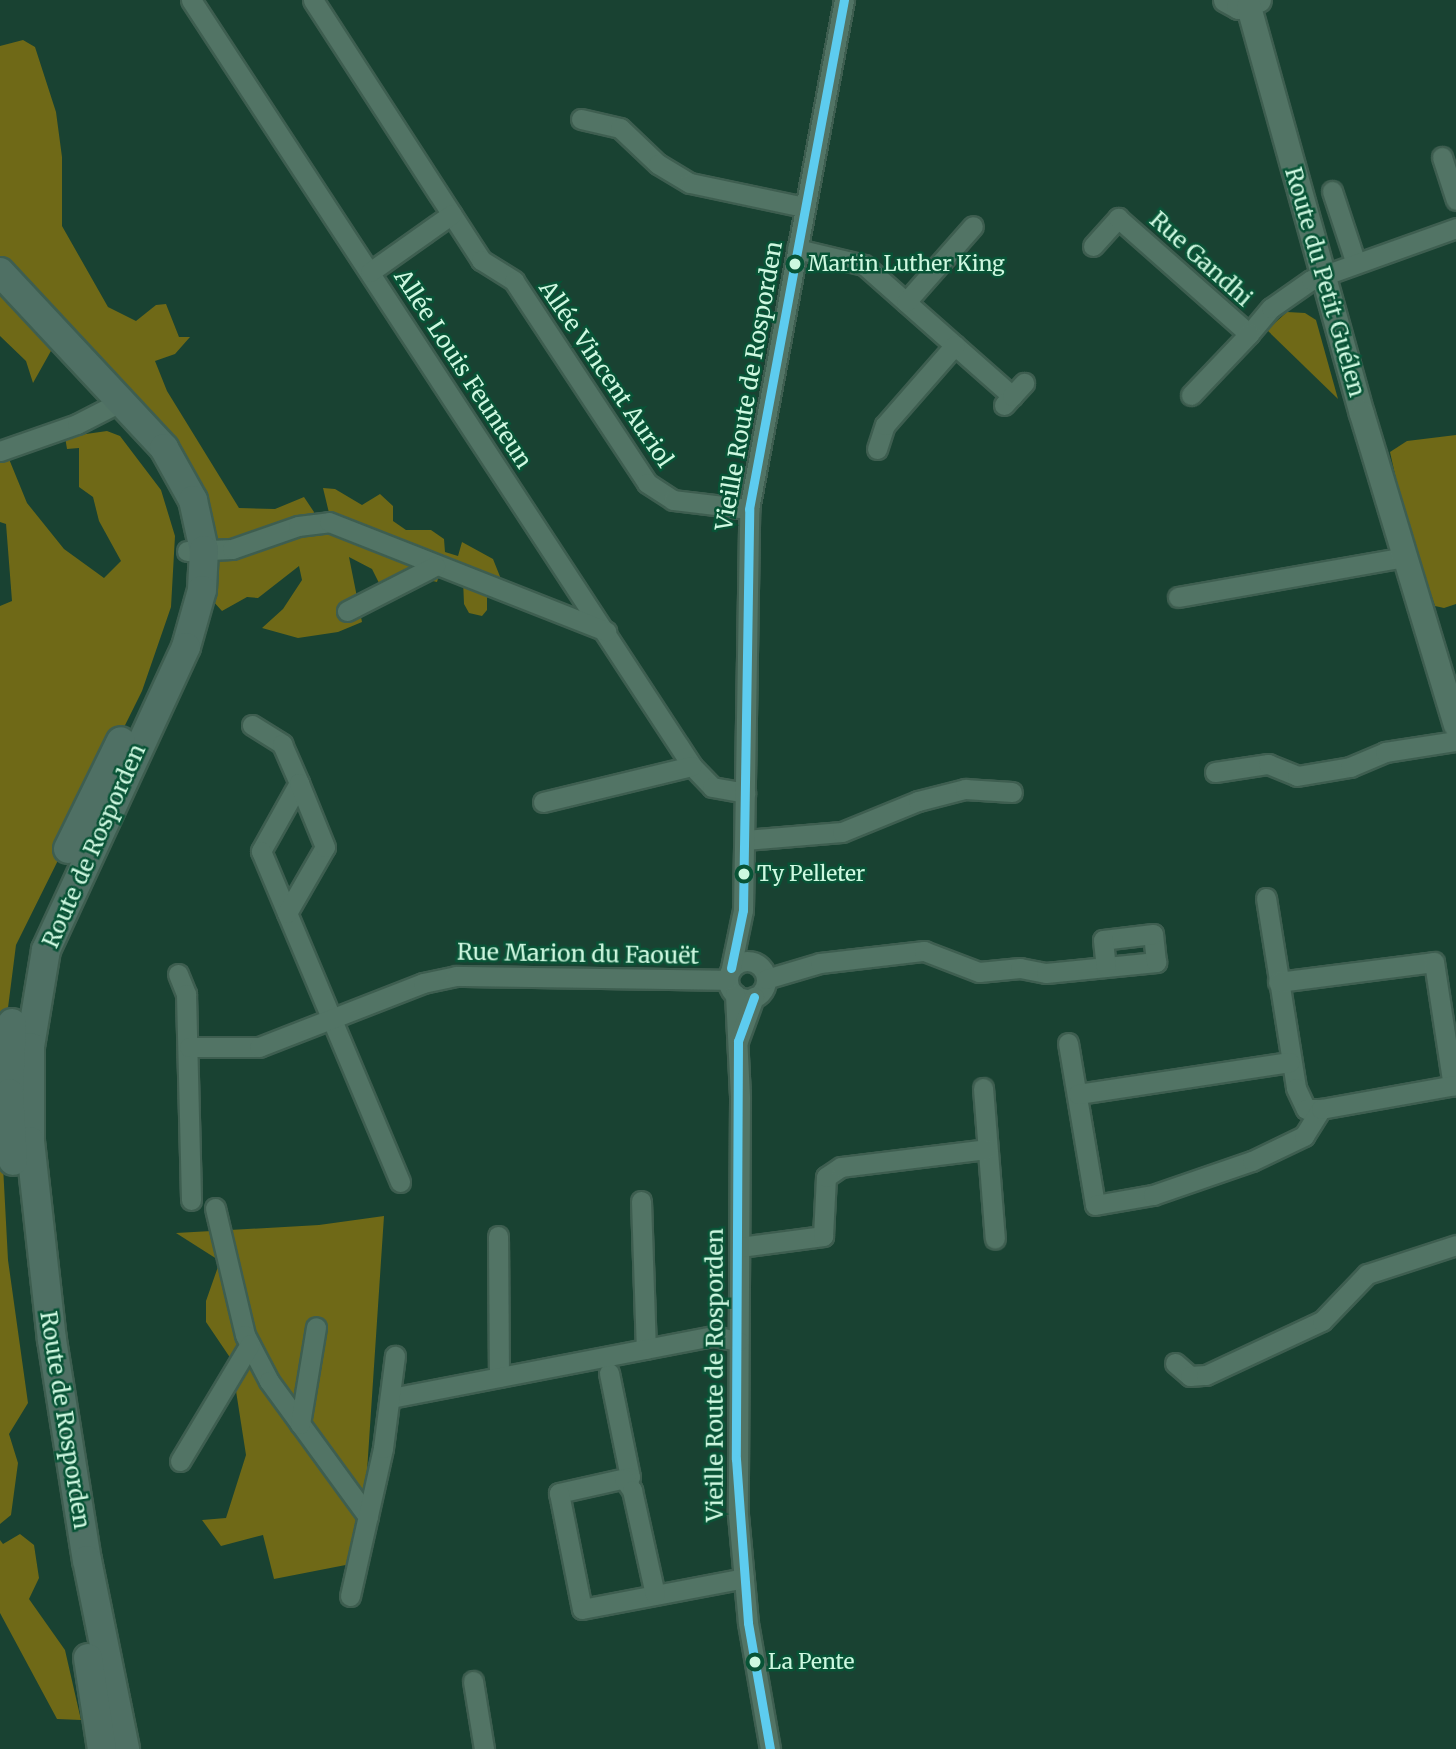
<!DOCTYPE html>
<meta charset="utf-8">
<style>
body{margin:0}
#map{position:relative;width:1456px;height:1749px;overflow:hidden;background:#194232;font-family:Merriweather,serif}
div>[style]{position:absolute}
.green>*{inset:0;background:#6f6917}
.roads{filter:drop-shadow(2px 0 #3e5e50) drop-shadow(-2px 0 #3e5e50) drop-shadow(0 2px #3e5e50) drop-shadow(0 -2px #3e5e50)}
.minor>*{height:19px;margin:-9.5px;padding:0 9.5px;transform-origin:9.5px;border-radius:9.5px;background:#527465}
.minor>.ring{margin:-9.5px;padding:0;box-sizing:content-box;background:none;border:19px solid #527465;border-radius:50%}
.tertiary>*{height:24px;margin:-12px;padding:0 12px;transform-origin:12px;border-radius:12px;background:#527465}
.secondary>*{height:28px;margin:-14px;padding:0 14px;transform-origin:14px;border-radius:14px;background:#4f7064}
.bus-1>*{height:9px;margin:-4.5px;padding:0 4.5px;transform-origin:4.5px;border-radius:4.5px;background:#5dccef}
.dots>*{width:19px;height:19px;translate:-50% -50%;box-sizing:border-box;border:4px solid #085336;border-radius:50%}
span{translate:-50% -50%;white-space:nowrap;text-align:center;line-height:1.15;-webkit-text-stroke:5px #085336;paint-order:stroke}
.bus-label{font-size:21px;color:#cef8e0}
.left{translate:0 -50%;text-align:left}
.street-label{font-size:23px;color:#cef8e0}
</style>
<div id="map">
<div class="green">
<div style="clip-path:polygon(23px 40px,35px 47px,56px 112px,62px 157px,62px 226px,108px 307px,136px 321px,156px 305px,166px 304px,179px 337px,190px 337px,175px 354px,155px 361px,167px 391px,239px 508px,275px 509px,304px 497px,314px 512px,311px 528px,330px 517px,323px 488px,335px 489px,362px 505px,380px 494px,393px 506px,393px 521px,406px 530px,431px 530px,444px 539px,445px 552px,458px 556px,462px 542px,493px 559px,501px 579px,487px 598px,487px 610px,482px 616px,469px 613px,464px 604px,463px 580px,441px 569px,437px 582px,398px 573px,380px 585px,372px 569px,349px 557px,362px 622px,338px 632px,298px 638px,262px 628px,283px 609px,302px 580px,299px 566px,258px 598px,247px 597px,222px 611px,212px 600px,213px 532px,61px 333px,33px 383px,26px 361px,0 336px,0 46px)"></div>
<div style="clip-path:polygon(1287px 312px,1305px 313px,1316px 320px,1338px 399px,1267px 330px)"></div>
<div style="clip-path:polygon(107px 431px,120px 436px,161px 490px,175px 536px,171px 607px,142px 691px,16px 945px,2px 1055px,1px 1128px,8px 1260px,28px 1403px,9px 1434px,18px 1463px,11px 1515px,0 1524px,0 606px,12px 601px,6px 524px,0 522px,0 453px,9px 459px,27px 503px,64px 549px,104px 578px,121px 561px,99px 521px,93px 497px,79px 487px,79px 448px,67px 449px,65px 437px)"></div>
<div style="clip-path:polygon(1456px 435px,1456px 604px,1444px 608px,1435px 606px,1405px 519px,1390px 452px,1407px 441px)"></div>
<div style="clip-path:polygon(384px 1216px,361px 1562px,274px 1579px,263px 1535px,221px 1546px,202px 1520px,226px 1518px,246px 1455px,231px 1359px,206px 1322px,206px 1301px,220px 1261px,176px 1233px,319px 1225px)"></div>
<div style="clip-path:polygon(20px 1534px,34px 1545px,39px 1578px,29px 1599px,65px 1650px,81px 1720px,57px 1719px,0 1613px,0 1540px,3px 1544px)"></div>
</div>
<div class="roads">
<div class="minor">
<div style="left:191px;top:0;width:915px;rotate:56.81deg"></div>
<div style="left:692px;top:766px;width:29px;rotate:46deg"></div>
<div style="left:712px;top:787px;width:34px;rotate:10deg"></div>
<div style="left:313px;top:0;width:310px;rotate:57.1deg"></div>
<div style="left:481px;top:260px;width:39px;rotate:32deg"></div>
<div style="left:514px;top:281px;width:242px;rotate:56.6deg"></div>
<div style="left:647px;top:483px;width:31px;rotate:33deg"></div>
<div style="left:673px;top:500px;width:77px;rotate:6.8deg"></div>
<div style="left:581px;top:119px;width:40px;rotate:13deg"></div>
<div style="left:620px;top:128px;width:52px;rotate:43.5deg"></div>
<div style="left:658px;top:164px;width:37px;rotate:31deg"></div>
<div style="left:690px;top:183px;width:116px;rotate:11.9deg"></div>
<div style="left:1442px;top:157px;width:45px;rotate:72deg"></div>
<div style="left:1332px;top:191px;width:74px;rotate:71.8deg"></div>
<div style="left:1093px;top:246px;width:38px;rotate:-48deg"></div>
<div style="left:1118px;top:218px;width:175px;rotate:41.5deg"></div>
<div style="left:1249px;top:334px;width:34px;rotate:-50deg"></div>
<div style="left:1271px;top:308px;width:49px;rotate:-35deg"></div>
<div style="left:1311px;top:280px;width:154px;rotate:-19.7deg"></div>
<div style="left:797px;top:249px;width:69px;rotate:13.4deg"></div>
<div style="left:864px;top:265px;width:198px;rotate:41.5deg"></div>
<div style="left:1012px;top:396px;width:12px;rotate:132deg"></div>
<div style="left:370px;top:272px;width:100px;rotate:-35.3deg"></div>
<div style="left:906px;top:302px;width:101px;rotate:-48.6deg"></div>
<div style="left:1191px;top:395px;width:84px;rotate:-46.4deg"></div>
<div style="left:1012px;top:396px;width:18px;rotate:-47deg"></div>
<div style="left:877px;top:449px;width:25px;rotate:-72deg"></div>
<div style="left:885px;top:425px;width:106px;rotate:-48.8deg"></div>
<div style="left:0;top:451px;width:82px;rotate:-19.3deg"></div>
<div style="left:77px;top:424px;width:51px;rotate:-27.1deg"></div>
<div style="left:187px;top:551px;width:45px;rotate:-2.5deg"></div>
<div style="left:232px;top:549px;width:70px;rotate:-19.2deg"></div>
<div style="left:298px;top:526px;width:31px;rotate:-7deg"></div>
<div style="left:329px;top:522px;width:298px;rotate:21.5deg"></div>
<div style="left:1178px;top:597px;width:231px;rotate:-10deg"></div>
<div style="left:347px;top:611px;width:99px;rotate:-27.1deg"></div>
<div style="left:252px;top:725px;width:36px;rotate:32deg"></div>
<div style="left:282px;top:744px;width:43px;rotate:66.4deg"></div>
<div style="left:299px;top:783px;width:78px;rotate:119.2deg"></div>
<div style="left:261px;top:851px;width:359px;rotate:67.2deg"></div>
<div style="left:1215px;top:772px;width:54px;rotate:-8.6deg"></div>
<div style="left:1268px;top:764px;width:31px;rotate:22deg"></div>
<div style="left:1297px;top:776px;width:54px;rotate:-9.6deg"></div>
<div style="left:1350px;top:767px;width:38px;rotate:-23deg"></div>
<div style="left:1385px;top:752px;width:72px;rotate:-8.8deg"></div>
<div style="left:543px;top:802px;width:153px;rotate:-13.6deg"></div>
<div style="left:745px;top:840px;width:97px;rotate:-4.7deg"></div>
<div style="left:842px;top:832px;width:82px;rotate:-22.2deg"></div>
<div style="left:918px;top:801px;width:49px;rotate:-14.3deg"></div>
<div style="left:965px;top:789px;width:47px;rotate:3.7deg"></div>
<div style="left:1266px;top:898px;width:192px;rotate:81deg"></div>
<div style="left:1296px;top:1088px;width:23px;rotate:65deg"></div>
<div style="left:1306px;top:1109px;width:15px"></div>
<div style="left:287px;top:913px;width:76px;rotate:-60.1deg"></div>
<div style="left:325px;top:847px;width:69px;rotate:-112.1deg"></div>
<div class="ring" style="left:728px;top:961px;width:19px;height:19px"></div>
<div style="left:731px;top:968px;width:59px;rotate:-78.3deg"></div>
<div style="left:743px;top:910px;width:401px;rotate:-89.1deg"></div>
<div style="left:749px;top:509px;width:518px;rotate:-79.43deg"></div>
<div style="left:178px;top:974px;width:22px;rotate:68deg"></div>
<div style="left:186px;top:994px;width:206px;rotate:88.6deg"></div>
<div style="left:766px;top:979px;width:56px;rotate:-16.5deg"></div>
<div style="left:820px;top:963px;width:105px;rotate:-6.6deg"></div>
<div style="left:924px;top:951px;width:59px;rotate:20.9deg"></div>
<div style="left:979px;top:972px;width:41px;rotate:-5.6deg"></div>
<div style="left:1020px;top:968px;width:26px;rotate:11deg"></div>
<div style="left:1046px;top:973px;width:111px;rotate:-5.7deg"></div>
<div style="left:1156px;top:962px;width:28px;rotate:-96deg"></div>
<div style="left:1153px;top:934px;width:50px;rotate:173.2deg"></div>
<div style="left:1103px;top:940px;width:27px;rotate:84deg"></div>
<div style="left:1278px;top:982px;width:157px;rotate:-7.3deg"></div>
<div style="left:1434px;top:962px;width:125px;rotate:81.3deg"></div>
<div style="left:735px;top:994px;width:104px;rotate:87.2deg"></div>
<div style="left:740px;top:1098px;width:417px;rotate:90.3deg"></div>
<div style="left:738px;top:1515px;width:108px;rotate:84.7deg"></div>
<div style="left:748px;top:1623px;width:128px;rotate:80.1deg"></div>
<div style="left:738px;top:1041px;width:47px;rotate:-70deg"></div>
<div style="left:1068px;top:1043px;width:164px;rotate:80.5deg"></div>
<div style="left:1095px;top:1205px;width:59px;rotate:-9.8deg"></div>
<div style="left:1153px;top:1195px;width:105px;rotate:-19deg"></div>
<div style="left:1252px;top:1161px;width:58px;rotate:-25.7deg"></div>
<div style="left:1304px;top:1136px;width:32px;rotate:-58deg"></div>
<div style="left:1321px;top:1109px;width:137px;rotate:-10.1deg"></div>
<div style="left:189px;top:1047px;width:70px"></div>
<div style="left:259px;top:1047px;width:176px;rotate:-21.3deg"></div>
<div style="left:423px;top:983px;width:34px;rotate:-12deg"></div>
<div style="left:456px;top:976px;width:272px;rotate:0.8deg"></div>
<div style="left:983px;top:1088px;width:151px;rotate:85.5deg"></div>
<div style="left:1078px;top:1094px;width:214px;rotate:-8.6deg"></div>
<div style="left:641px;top:1201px;width:148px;rotate:88.1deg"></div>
<div style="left:215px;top:1208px;width:130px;rotate:76.7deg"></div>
<div style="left:245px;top:1335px;width:52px;rotate:62.4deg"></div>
<div style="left:269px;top:1381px;width:168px;rotate:53.9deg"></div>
<div style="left:498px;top:1236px;width:141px;rotate:89.6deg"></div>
<div style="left:740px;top:1247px;width:84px;rotate:-7.5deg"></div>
<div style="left:823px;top:1236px;width:59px;rotate:-87.1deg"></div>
<div style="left:826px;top:1177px;width:18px;rotate:-34deg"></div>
<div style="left:841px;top:1167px;width:147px;rotate:-7deg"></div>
<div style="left:1175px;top:1363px;width:20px;rotate:41deg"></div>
<div style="left:1190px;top:1376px;width:16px;rotate:-4deg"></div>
<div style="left:1206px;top:1375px;width:128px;rotate:-25deg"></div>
<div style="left:1322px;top:1321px;width:65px;rotate:-46.2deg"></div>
<div style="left:1367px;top:1274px;width:94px;rotate:-18deg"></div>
<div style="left:609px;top:1373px;width:106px;rotate:78.6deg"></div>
<div style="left:630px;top:1477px;width:73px;rotate:167.3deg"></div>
<div style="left:559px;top:1493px;width:118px;rotate:78.8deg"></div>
<div style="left:582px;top:1609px;width:165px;rotate:-10.8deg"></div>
<div style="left:391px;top:1398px;width:329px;rotate:-10.9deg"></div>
<div style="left:714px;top:1336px;width:25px;rotate:12deg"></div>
<div style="left:300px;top:1424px;width:98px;rotate:-80.6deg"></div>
<div style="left:180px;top:1461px;width:136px;rotate:-59.1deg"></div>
<div style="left:624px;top:1479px;width:14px;rotate:54deg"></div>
<div style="left:632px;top:1490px;width:107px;rotate:77.6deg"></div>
<div style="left:350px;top:1596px;width:152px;rotate:-77.4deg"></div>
<div style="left:383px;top:1448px;width:93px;rotate:-82.6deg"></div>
<div style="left:473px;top:1681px;width:69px;rotate:80.8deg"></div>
</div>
<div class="tertiary">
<div style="left:1226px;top:0;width:15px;rotate:28deg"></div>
<div style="left:1239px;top:7px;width:21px;rotate:-19deg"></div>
<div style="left:1249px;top:7px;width:422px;rotate:74.5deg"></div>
<div style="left:1362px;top:414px;width:325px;rotate:73.2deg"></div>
</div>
<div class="secondary">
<div style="left:0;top:272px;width:241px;rotate:47deg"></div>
<div style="left:164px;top:448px;width:60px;rotate:60.9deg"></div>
<div style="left:193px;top:500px;width:51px;rotate:77.6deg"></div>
<div style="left:204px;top:550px;width:40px;rotate:92.9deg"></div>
<div style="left:202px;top:590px;width:59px;rotate:105.7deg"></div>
<div style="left:186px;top:647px;width:334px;rotate:114.8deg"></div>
<div style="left:46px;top:950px;width:98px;rotate:99.4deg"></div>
<div style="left:30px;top:1047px;width:94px;rotate:90deg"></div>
<div style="left:30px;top:1141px;width:200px;rotate:83.7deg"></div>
<div style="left:52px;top:1340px;width:223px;rotate:81deg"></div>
<div style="left:87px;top:1560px;width:193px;rotate:78.6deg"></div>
<div style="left:68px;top:849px;width:120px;rotate:-63.9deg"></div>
<div style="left:12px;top:1023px;width:70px;rotate:92.5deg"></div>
<div style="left:9px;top:1093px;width:68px;rotate:86.6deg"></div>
<div style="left:88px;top:1658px;width:92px;rotate:81.3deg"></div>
</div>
</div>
<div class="bus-1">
<div style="left:731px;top:968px;width:59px;rotate:-78.3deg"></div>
<div style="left:743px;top:910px;width:401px;rotate:-89.1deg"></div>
<div style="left:749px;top:509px;width:518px;rotate:-79.43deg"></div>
<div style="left:754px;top:997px;width:47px;rotate:110deg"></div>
<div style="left:738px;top:1041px;width:418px;rotate:90.3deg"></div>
<div style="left:736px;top:1459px;width:164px;rotate:85.8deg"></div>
<div style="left:748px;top:1623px;width:128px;rotate:80.1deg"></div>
</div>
<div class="dots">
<div style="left:795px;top:264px;background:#cef8e0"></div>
<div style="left:744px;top:874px;background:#cef8e0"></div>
<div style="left:755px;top:1662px;background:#cef8e0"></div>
</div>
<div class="bus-label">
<span class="left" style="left:808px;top:264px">Martin Luther King</span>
<span class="left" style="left:757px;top:874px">Ty Pelleter</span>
<span class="left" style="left:768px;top:1662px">La Pente</span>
</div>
<div class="street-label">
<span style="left:1201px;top:259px;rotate:42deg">Rue Gandhi</span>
<span style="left:1325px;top:282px;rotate:74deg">Route du Petit Guélen</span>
<span style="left:463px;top:369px;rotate:57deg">Allée Louis Feunteun</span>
<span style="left:606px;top:374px;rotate:56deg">Allée Vincent Auriol</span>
<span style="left:749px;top:386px;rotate:-80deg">Vieille Route de Rosporden</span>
<span style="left:94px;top:846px;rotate:-66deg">Route de Rosporden</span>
<span style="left:578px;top:954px;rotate:1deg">Rue Marion du Faouët</span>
<span style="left:715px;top:1375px;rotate:-90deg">Vieille Route de Rosporden</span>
<span style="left:65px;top:1420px;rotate:81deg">Route de Rosporden</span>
</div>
</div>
